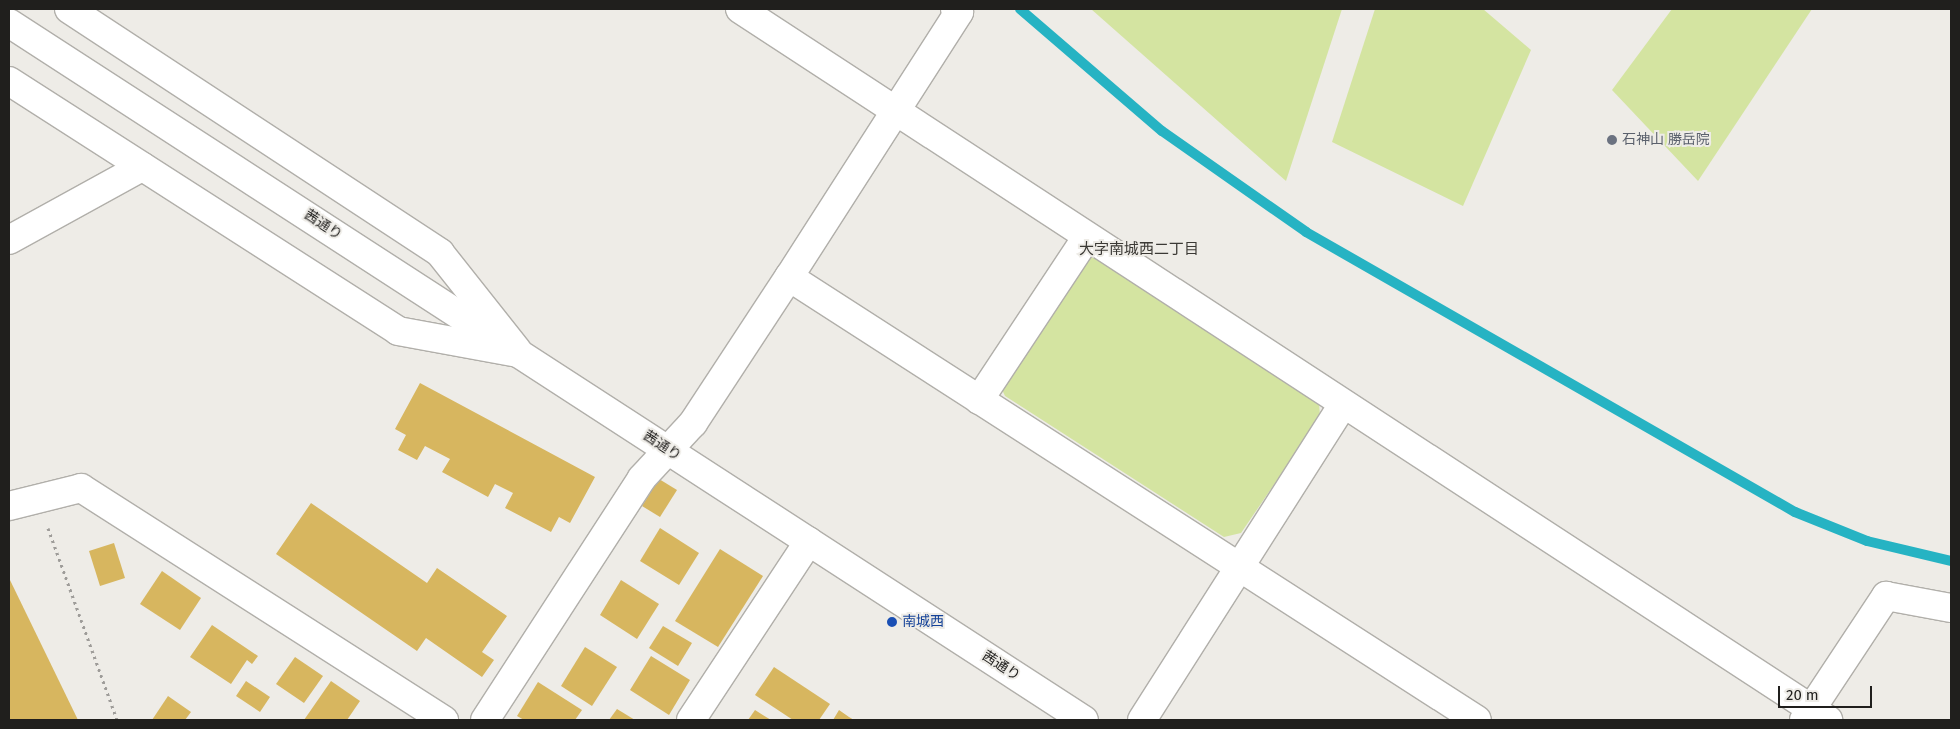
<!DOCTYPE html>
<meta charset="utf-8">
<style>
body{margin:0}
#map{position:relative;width:1960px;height:729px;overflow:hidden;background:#eeece7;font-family:"Fira Sans","Noto Sans JP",sans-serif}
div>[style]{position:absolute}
.green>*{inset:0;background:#d4e4a1}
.stream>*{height:10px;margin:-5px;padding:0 5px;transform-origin:5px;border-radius:5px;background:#26b3c3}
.building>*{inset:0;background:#d7b65f}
.path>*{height:3px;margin-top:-1.5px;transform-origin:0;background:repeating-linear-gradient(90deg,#9e9c99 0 2.5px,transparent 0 6.5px)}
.roads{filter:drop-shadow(1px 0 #b1afaa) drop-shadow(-1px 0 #b1afaa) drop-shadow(0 1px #b1afaa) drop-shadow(0 -1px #b1afaa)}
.street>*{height:28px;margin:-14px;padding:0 14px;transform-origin:14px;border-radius:14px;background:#fff}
.secondary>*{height:28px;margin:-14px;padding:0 14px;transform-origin:14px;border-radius:14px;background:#fff}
.dots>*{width:14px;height:14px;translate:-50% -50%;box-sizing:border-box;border:2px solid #eeece7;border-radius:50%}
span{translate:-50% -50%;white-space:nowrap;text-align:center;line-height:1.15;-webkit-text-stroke:4px #eeece7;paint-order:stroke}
.worship-label{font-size:14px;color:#5b616d}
.left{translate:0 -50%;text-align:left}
.street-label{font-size:14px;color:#201f1d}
.transit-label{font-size:14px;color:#164399}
.neighbourhood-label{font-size:15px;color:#3b3935}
.frame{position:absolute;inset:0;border:10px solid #201f1d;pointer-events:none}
.scale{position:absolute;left:1778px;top:686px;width:94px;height:22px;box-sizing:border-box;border:2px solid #201f1d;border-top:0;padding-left:6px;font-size:15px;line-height:18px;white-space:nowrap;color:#201f1d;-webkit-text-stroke:4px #eeece7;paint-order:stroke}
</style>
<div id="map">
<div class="green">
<div style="clip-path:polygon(1091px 9px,1342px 9px,1286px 181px)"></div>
<div style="clip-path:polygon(1375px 9px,1483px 9px,1531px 50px,1463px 206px,1332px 142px)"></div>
<div style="clip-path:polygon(1672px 9px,1812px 9px,1698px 181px,1612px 90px)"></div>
<div style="clip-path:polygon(1095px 255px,1319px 402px,1320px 417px,1241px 533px,1224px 537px,1005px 396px,998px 381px,1083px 261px)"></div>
</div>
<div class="stream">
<div style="left:1020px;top:9px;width:187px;rotate:40.7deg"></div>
<div style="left:1162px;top:131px;width:176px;rotate:35deg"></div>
<div style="left:1306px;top:232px;width:563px;rotate:29.8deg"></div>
<div style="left:1795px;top:512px;width:78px;rotate:21.9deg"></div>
<div style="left:1867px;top:541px;width:86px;rotate:13.4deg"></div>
</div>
<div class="building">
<div style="clip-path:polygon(420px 383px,595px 477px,570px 523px,559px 517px,551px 532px,505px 508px,513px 493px,495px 484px,488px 497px,442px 472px,450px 459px,425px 446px,417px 460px,398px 450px,406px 435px,395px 429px)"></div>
<div style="clip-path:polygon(659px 479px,677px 490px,660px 517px,642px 506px)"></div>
<div style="clip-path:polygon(311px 503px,427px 583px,437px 568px,507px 616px,482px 652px,494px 660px,482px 677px,426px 638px,417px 651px,276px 554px)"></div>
<div style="clip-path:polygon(660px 528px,699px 553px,679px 585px,640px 561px)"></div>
<div style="clip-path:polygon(114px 543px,125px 578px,100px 586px,89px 551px)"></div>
<div style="clip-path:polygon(720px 549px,763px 576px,718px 647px,675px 621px)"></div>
<div style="clip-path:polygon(162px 571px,201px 598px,180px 630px,140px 604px)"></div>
<div style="clip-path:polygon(9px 578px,78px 720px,10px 720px)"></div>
<div style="clip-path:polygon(621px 580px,659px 604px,637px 639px,600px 615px)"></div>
<div style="clip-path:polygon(212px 625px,258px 656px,252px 664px,247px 660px,231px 684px,190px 657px)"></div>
<div style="clip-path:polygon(663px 626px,692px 643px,678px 666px,649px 648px)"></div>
<div style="clip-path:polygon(585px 647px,617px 667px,592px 706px,561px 686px)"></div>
<div style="clip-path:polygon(651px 656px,690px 680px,669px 715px,630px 690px)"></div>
<div style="clip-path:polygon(295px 657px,323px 676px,304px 703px,276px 684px)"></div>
<div style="clip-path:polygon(774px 667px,830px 704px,819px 720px,793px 720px,755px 695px)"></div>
<div style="clip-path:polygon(246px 681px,270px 697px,260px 712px,236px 696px)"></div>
<div style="clip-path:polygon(331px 681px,360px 701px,347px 720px,304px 720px)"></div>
<div style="clip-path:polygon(538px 682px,582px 710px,575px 720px,524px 720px,517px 716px)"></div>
<div style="clip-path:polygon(168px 696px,191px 712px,185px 720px,152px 720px)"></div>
<div style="clip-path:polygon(617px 709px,635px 720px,609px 720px)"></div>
<div style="clip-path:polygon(755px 710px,771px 720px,748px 720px)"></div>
<div style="clip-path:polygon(839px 710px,849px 717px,854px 720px,833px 720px)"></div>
</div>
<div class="path">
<div style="left:48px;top:528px;width:204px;rotate:70.2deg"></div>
</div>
<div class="roads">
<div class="street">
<div style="left:69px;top:9px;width:444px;rotate:33.3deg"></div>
<div style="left:440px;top:253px;width:124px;rotate:51.6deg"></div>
<div style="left:740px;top:9px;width:1300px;rotate:33.16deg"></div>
<div style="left:9px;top:81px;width:462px;rotate:32.7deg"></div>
<div style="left:398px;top:331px;width:122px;rotate:10.4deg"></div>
<div style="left:9px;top:240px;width:152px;rotate:-28.8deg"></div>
<div style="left:789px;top:277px;width:818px;rotate:32.78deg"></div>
<div style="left:979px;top:400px;width:196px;rotate:-56.5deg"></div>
<div style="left:9px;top:506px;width:74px;rotate:-14deg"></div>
<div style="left:81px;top:488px;width:431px;rotate:32.6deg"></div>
<div style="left:485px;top:720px;width:288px;rotate:-57deg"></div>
<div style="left:642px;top:478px;width:75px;rotate:-47.2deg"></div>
<div style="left:693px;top:423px;width:175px;rotate:-56.7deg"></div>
<div style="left:789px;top:277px;width:315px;rotate:-57.3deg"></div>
<div style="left:959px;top:12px;width:5px;rotate:-143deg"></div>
<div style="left:691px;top:720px;width:214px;rotate:-56.6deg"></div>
<div style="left:1142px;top:720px;width:374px;rotate:-57.5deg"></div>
<div style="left:1804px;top:720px;width:149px;rotate:-56.5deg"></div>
<div style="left:1886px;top:596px;width:66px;rotate:10.5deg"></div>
</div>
<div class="secondary">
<div style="left:9px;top:23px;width:1281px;rotate:32.96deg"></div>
</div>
</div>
<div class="dots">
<div style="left:1612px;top:140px;background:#6b7280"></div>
<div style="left:892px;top:622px;background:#1a4fb4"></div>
</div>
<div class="worship-label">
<span class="left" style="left:1622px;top:140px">石神山 勝岳院</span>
</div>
<div class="street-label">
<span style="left:323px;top:225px;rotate:33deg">茜通り</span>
<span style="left:662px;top:446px;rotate:33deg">茜通り</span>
<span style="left:1001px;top:666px;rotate:33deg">茜通り</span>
</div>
<div class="transit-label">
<span class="left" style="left:902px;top:622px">南城西</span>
</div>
<div class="neighbourhood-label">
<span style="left:1139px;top:250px">大字南城西二丁目</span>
</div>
<div class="frame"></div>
<div class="scale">20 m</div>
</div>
